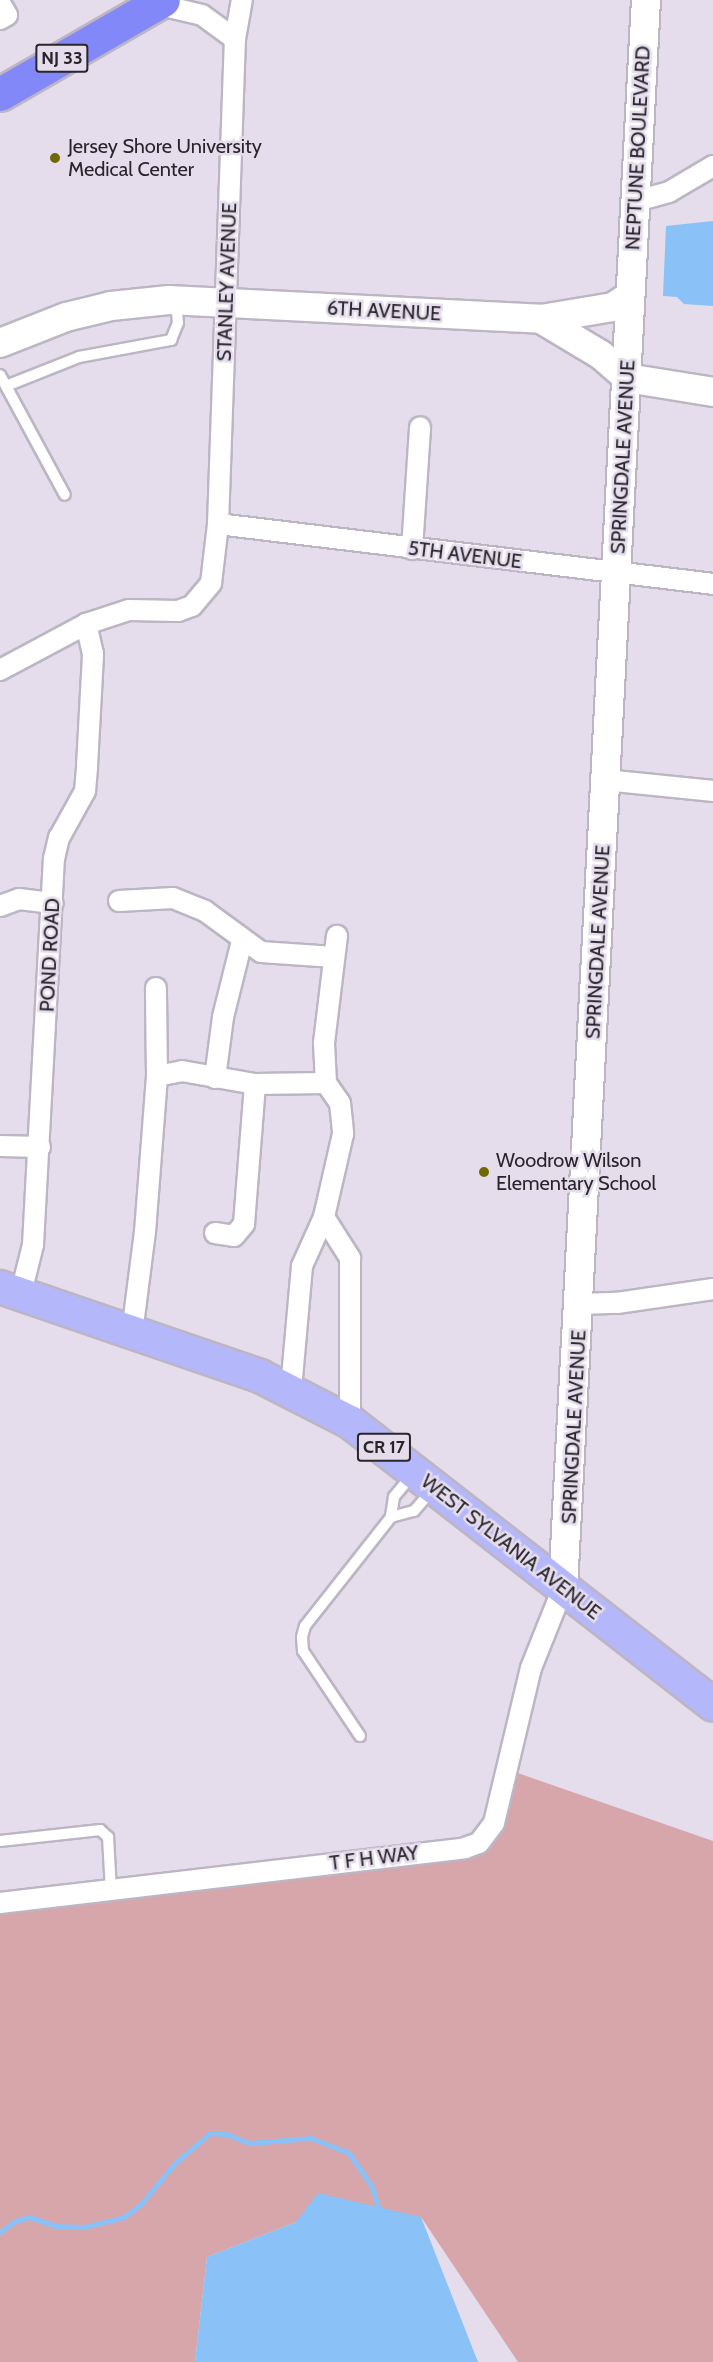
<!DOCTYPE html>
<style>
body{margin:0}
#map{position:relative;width:713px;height:2362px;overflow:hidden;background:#e5dcec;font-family:Cabin,sans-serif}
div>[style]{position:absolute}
.green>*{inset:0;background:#d7a6ab}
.water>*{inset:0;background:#8ac1f7}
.stream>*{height:5px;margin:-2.5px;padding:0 2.5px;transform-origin:2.5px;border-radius:2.5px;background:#8ac1f7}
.roads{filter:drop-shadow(2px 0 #bdb5c4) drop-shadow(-2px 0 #bdb5c4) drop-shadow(0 2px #bdb5c4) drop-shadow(0 -2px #bdb5c4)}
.lane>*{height:10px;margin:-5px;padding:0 5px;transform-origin:5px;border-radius:5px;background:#fff}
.street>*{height:20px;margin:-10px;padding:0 10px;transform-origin:10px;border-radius:10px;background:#fff}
.secondary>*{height:28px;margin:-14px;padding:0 14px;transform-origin:14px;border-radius:14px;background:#fff}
.primary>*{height:32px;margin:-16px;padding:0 16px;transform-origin:16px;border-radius:16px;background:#b4b8fa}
.highway>*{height:33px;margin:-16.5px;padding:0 16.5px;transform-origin:16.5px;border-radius:16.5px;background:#8288f7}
.dots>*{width:16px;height:16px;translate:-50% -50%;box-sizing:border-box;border:3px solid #e5dcec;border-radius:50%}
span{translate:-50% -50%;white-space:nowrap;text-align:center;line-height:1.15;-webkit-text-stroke:5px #e5dcec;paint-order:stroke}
.shield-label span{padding:2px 4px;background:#e5dcec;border:2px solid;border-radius:4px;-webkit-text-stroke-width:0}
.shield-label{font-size:18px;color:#28252b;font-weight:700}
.poi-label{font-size:20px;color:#28252b}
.left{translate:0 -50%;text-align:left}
.street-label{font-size:20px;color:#28252b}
</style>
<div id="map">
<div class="green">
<div style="clip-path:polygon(512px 1771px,713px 1841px,713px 2362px,518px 2362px,421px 2217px,296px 2222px,207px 2257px,195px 2362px,0 2362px,0 1911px,489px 1849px)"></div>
</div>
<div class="water">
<div style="clip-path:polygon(713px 221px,713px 306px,684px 304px,677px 297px,663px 296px,666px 226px)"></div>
<div style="clip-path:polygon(318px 2193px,421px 2217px,478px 2362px,195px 2362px,207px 2257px,296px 2222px)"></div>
</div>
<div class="stream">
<div style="left:0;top:2232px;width:19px;rotate:-36deg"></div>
<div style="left:15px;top:2221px;width:15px;rotate:-16deg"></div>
<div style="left:29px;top:2217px;width:28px;rotate:18deg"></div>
<div style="left:56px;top:2226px;width:28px;rotate:2deg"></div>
<div style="left:84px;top:2227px;width:41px;rotate:-14deg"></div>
<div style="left:124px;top:2217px;width:21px;rotate:-37deg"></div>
<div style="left:141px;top:2204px;width:53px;rotate:-50.3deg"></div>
<div style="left:175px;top:2163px;width:46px;rotate:-40.6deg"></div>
<div style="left:210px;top:2133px;width:16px;rotate:4deg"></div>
<div style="left:226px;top:2134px;width:26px;rotate:21deg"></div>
<div style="left:250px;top:2143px;width:61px;rotate:-4.7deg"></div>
<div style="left:311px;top:2138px;width:41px;rotate:21.5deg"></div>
<div style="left:349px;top:2153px;width:41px;rotate:55.9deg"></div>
<div style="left:372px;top:2187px;width:28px;rotate:73deg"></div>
</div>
<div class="roads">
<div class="lane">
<div style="left:0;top:375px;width:136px;rotate:61.6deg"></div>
<div style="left:6px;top:386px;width:79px;rotate:-21.7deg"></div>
<div style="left:79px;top:357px;width:94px;rotate:-10.5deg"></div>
<div style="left:171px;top:340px;width:18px;rotate:-68deg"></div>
<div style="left:178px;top:323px;width:21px;rotate:-95deg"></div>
<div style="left:413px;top:1474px;width:30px;rotate:130deg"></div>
<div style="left:394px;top:1497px;width:20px;rotate:99deg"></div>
<div style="left:391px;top:1517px;width:24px;rotate:-15deg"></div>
<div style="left:414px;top:1511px;width:28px;rotate:-49deg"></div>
<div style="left:360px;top:1736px;width:102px;rotate:-123.8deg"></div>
<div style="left:303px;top:1651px;width:14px;rotate:-94deg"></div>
<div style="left:302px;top:1637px;width:11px;rotate:-75deg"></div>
<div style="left:305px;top:1626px;width:139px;rotate:-51.7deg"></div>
<div style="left:0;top:1841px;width:101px;rotate:-6.3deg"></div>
<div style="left:100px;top:1830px;width:11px;rotate:41deg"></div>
<div style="left:108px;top:1837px;width:53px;rotate:86.8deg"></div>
</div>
<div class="street">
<div style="left:0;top:3px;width:14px;rotate:60deg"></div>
<div style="left:7px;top:15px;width:8px;rotate:150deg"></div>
<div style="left:156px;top:4px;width:47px;rotate:13.4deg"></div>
<div style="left:202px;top:15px;width:41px;rotate:36deg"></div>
<div style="left:636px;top:201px;width:34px;rotate:-15deg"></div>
<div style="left:669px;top:192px;width:51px;rotate:-30.6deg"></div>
<div style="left:218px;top:524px;width:499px;rotate:6.9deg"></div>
<div style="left:412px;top:549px;width:122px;rotate:-86.2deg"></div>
<div style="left:0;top:670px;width:98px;rotate:-28.1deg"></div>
<div style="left:86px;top:624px;width:45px;rotate:-18deg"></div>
<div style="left:129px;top:610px;width:49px;rotate:1.2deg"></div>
<div style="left:178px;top:611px;width:15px;rotate:-20deg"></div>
<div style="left:192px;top:606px;width:30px;rotate:-50deg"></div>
<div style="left:211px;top:583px;width:59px;rotate:-83.2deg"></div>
<div style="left:218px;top:524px;width:485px;rotate:-88deg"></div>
<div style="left:235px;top:39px;width:40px;rotate:-80deg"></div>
<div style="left:605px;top:780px;width:109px;rotate:5.8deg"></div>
<div style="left:119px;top:901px;width:54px;rotate:-3.2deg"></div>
<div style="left:173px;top:898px;width:35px;rotate:22deg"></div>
<div style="left:205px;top:911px;width:69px;rotate:36.2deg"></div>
<div style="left:261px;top:952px;width:73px;rotate:3.9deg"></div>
<div style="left:0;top:906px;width:20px;rotate:-20deg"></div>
<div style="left:19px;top:899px;width:34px;rotate:7deg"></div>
<div style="left:157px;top:1076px;width:25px;rotate:-11deg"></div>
<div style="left:182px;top:1071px;width:74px;rotate:10.1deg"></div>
<div style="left:255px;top:1084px;width:71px;rotate:-0.8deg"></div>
<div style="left:326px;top:1083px;width:24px;rotate:55deg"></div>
<div style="left:340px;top:1103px;width:31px;rotate:84deg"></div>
<div style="left:343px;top:1134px;width:85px;rotate:102.9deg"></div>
<div style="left:324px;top:1217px;width:54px;rotate:114.2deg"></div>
<div style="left:302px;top:1266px;width:123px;rotate:95.1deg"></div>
<div style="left:215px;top:1078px;width:62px;rotate:-82.5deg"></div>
<div style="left:223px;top:1017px;width:78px;rotate:-76deg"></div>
<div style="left:326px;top:1083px;width:40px;rotate:-92.9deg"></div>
<div style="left:324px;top:1043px;width:108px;rotate:-83.1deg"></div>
<div style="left:0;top:1146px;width:40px;rotate:1.4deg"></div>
<div style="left:324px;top:1217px;width:49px;rotate:57.6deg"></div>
<div style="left:350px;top:1258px;width:164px;rotate:90deg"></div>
<div style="left:215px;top:1233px;width:19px;rotate:9deg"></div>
<div style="left:234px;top:1236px;width:16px;rotate:-50deg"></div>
<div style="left:244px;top:1224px;width:140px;rotate:-85.5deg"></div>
<div style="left:21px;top:1293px;width:49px;rotate:-76deg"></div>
<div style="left:33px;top:1245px;width:387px;rotate:-86.9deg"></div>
<div style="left:54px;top:859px;width:22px;rotate:-77deg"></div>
<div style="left:59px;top:838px;width:54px;rotate:-61deg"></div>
<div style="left:85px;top:791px;width:25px;rotate:-85deg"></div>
<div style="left:87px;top:766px;width:112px;rotate:-86.9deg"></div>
<div style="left:93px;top:654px;width:31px;rotate:-103deg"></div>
<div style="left:580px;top:1304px;width:37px;rotate:-2deg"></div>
<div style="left:617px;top:1303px;width:97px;rotate:-8.3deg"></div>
<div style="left:132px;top:1333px;width:102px;rotate:-82.7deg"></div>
<div style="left:145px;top:1232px;width:156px;rotate:-85.6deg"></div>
<div style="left:157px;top:1076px;width:88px;rotate:-90.7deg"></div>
<div style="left:0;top:1903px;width:468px;rotate:-6.7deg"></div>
<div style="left:465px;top:1848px;width:15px;rotate:-20deg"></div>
<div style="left:479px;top:1843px;width:25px;rotate:-53deg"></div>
<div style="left:494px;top:1823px;width:159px;rotate:-76.6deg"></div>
<div style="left:531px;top:1668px;width:86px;rotate:-68.2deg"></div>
</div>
<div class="secondary">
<div style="left:541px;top:319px;width:70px;rotate:31deg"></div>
<div style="left:601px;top:355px;width:35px;rotate:41deg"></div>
<div style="left:627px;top:378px;width:87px;rotate:9.2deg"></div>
<div style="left:0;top:343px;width:71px;rotate:-21.5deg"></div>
<div style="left:66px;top:317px;width:46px;rotate:-13.7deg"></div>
<div style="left:111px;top:306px;width:58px;rotate:-5.9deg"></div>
<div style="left:169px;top:300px;width:372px;rotate:2.9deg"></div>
<div style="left:541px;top:319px;width:73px;rotate:-9.5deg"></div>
<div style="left:613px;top:307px;width:20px;rotate:-33deg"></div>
<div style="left:563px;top:1588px;width:1590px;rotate:-87.01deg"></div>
</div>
<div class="primary">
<div style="left:0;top:1287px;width:275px;rotate:18.9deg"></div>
<div style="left:260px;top:1376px;width:101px;rotate:27.1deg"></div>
<div style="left:350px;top:1422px;width:460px;rotate:37.9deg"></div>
</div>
<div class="highway">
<div style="left:0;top:94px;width:188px;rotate:-30deg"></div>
</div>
</div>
<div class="dots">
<div style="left:55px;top:158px;background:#716800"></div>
<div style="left:484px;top:1172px;background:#716800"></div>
</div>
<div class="shield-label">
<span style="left:62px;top:58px">NJ 33</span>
<span style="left:384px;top:1447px">CR 17</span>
</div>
<div class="poi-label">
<span class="left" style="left:68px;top:158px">Jersey Shore University<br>Medical Center</span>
<span class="left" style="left:496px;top:1172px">Woodrow Wilson<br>Elementary School</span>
</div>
<div class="street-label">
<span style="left:638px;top:148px;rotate:-87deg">NEPTUNE BOULEVARD</span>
<span style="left:227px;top:282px;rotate:-88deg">STANLEY AVENUE</span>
<span style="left:384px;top:311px;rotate:3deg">6TH AVENUE</span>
<span style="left:623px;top:457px;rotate:-87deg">SPRINGDALE AVENUE</span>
<span style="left:465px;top:555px;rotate:7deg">5TH AVENUE</span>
<span style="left:598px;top:942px;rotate:-87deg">SPRINGDALE AVENUE</span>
<span style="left:50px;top:955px;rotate:-87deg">POND ROAD</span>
<span style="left:574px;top:1427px;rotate:-87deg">SPRINGDALE AVENUE</span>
<span style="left:511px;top:1547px;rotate:38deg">WEST SYLVANIA AVENUE</span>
<span style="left:374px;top:1858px;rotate:-7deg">T F H WAY</span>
</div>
</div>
